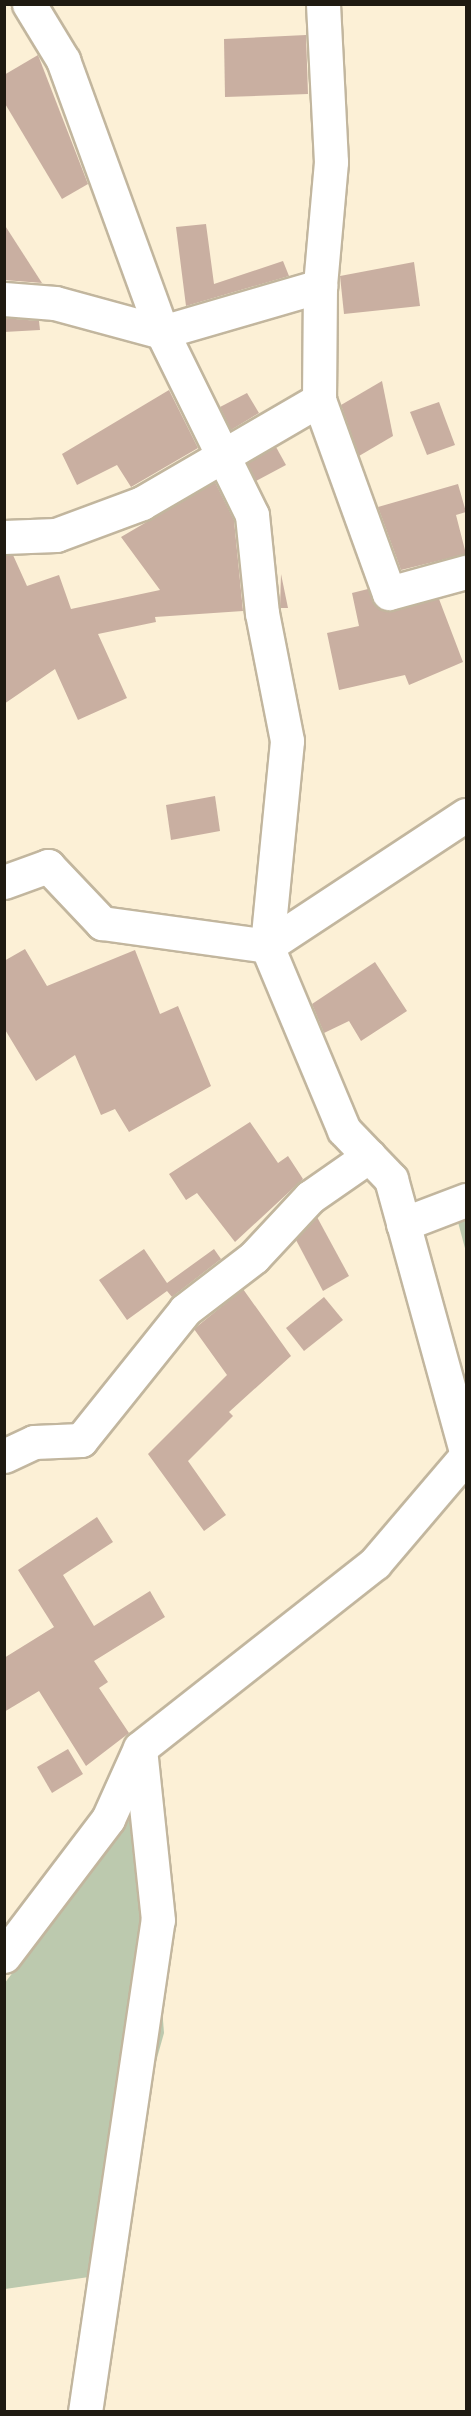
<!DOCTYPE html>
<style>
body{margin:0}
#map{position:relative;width:471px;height:2416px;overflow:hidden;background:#fcf0d6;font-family:"PT Sans",sans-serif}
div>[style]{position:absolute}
.green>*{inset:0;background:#bcc9ae}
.building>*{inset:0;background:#c9afa1}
.roads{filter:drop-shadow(2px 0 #c2b69e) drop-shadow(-2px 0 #c2b69e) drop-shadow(0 2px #c2b69e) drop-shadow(0 -2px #c2b69e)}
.minor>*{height:33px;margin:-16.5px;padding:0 16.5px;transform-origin:16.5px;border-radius:16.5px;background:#fff}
span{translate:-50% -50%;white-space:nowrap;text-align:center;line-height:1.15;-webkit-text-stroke:5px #fefefe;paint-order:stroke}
.frame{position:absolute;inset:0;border:6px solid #1f1a11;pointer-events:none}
</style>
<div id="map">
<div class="green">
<div style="clip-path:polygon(466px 1207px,466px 1252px,455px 1211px)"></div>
<div style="clip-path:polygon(146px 1798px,164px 2033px,96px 2276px,5px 2289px,4px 1984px)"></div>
</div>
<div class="building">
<div style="clip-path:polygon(306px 35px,308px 94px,225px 97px,224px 39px)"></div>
<div style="clip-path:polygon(38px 55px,88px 184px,62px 199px,4px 102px,4px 75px)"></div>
<div style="clip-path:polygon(4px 224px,42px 283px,4px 280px)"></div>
<div style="clip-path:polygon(206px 224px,214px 284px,283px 261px,289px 276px,186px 306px,176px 227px)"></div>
<div style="clip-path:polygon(414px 262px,420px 306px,344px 314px,340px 276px)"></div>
<div style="clip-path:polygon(4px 318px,39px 321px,40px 330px,4px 332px)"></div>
<div style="clip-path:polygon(382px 381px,393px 436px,359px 456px,341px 405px)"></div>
<div style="clip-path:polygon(169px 390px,198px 448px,131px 487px,117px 465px,77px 485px,62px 454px)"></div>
<div style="clip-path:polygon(247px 393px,259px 413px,231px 430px,220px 407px)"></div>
<div style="clip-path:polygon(439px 402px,455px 445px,427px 455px,410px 412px)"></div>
<div style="clip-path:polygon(276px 447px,286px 465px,256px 481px,247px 463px)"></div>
<div style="clip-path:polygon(215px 482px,234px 520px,243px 611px,155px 617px,156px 622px,98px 634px,127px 698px,78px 720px,55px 669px,4px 704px,4px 556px,13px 555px,27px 586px,59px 575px,71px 609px,160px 590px,121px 537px)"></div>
<div style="clip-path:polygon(458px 484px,466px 512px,456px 515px,466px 554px,401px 570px,378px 507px)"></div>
<div style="clip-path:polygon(281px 574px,288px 608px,280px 608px)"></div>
<div style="clip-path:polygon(368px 589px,385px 611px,439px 599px,463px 662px,409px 685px,405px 675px,339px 690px,327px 633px,359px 626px,352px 593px)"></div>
<div style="clip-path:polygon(215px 796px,220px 831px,171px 840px,166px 805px)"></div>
<div style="clip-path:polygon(25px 949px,47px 986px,135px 950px,160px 1014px,178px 1006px,211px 1086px,129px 1132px,115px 1109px,101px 1115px,75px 1055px,36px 1081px,4px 1028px,4px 961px)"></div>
<div style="clip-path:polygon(375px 962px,407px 1011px,361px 1041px,349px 1021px,324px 1033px,312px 1004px)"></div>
<div style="clip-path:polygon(250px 1122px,278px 1163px,288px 1156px,303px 1179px,235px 1242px,197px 1193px,186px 1200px,169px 1174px)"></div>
<div style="clip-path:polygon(317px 1217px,349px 1276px,323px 1291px,296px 1240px)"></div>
<div style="clip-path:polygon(144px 1249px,167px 1283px,214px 1249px,221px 1259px,172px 1297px,167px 1291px,127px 1320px,99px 1280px)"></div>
<div style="clip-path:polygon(243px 1289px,291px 1356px,229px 1412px,233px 1416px,188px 1461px,226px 1515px,204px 1531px,148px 1454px,227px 1375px,194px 1329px)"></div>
<div style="clip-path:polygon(324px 1297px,343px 1320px,304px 1351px,286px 1328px)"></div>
<div style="clip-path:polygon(97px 1517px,113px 1542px,63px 1575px,94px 1626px,150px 1591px,165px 1617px,94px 1661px,108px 1682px,99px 1688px,129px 1733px,86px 1766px,39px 1691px,4px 1712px,4px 1658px,54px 1627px,18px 1570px)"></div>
<div style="clip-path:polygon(68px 1749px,83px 1774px,52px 1793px,37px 1767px)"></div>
</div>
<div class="roads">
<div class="minor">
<div style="left:29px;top:4px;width:66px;rotate:58.7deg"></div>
<div style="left:63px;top:60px;width:289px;rotate:70deg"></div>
<div style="left:162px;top:332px;width:204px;rotate:63.8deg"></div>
<div style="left:252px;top:515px;width:99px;rotate:84.2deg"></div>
<div style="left:262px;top:613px;width:130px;rotate:78.9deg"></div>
<div style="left:287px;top:741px;width:206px;rotate:95.6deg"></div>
<div style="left:267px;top:946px;width:199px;rotate:67.3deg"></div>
<div style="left:344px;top:1130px;width:68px;rotate:46.2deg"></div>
<div style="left:391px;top:1179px;width:282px;rotate:74.6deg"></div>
<div style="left:323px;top:4px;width:158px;rotate:87.1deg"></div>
<div style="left:331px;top:162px;width:124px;rotate:95.1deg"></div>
<div style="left:320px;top:286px;width:114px;rotate:90.5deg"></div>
<div style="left:319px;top:400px;width:205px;rotate:70.1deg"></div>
<div style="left:389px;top:593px;width:80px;rotate:-15.3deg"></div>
<div style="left:4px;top:299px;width:51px;rotate:4.5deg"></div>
<div style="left:55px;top:303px;width:111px;rotate:15.2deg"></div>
<div style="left:162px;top:332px;width:165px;rotate:-16.2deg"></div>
<div style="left:4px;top:537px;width:52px;rotate:-2.2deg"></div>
<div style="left:56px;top:535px;width:92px;rotate:-20.4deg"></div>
<div style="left:142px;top:503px;width:205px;rotate:-30.2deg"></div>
<div style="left:4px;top:882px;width:47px;rotate:-20deg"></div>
<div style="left:48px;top:866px;width:79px;rotate:46.5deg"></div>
<div style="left:102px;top:923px;width:167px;rotate:7.9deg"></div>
<div style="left:267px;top:946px;width:238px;rotate:-33.4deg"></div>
<div style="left:403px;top:1224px;width:67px;rotate:-20.9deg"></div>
<div style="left:4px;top:1456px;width:33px;rotate:-25deg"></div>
<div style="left:34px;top:1442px;width:47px;rotate:-2.4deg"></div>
<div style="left:81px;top:1440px;width:166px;rotate:-51.3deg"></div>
<div style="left:185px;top:1310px;width:87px;rotate:-37.5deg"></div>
<div style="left:254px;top:1257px;width:82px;rotate:-47deg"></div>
<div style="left:310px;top:1197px;width:72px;rotate:-34.8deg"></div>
<div style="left:4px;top:1956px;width:172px;rotate:-52.8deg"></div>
<div style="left:108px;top:1819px;width:78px;rotate:-65.7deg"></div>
<div style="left:140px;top:1748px;width:299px;rotate:-38.2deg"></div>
<div style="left:375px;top:1563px;width:140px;rotate:-49.6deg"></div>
<div style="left:85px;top:2412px;width:497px;rotate:-81.6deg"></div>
<div style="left:158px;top:1920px;width:171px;rotate:-96deg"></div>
</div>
</div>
<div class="frame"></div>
</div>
